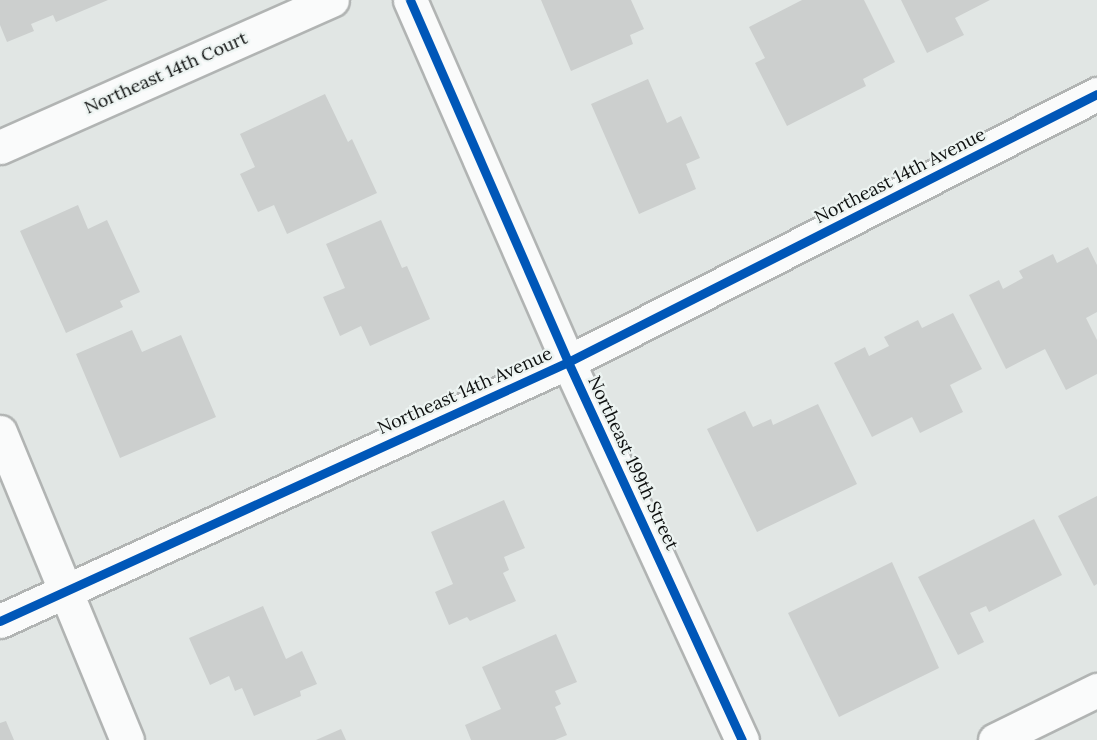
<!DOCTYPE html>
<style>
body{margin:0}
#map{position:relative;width:1097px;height:740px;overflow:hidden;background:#e1e6e4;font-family:Lora,serif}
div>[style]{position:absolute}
.building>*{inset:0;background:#cccfce}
.roads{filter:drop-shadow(2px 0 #b1b4b3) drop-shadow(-2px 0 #b1b4b3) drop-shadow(0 2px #b1b4b3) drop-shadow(0 -2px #b1b4b3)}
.street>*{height:33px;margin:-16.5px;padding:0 16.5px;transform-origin:16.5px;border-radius:16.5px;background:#fafbfb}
.cycleway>*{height:9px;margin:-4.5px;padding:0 4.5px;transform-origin:4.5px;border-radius:4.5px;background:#0057b8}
span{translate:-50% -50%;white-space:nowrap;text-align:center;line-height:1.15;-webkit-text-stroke:4.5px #edf4f2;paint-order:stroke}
.street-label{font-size:18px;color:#0e100f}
</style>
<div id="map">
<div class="building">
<div style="clip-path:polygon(0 0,108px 0,56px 22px,53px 15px,31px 24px,34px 31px,7px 42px,0 25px)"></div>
<div style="clip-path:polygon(541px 0,631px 0,644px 29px,630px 35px,633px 44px,571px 71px)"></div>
<div style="clip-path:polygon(802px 0,864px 0,895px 62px,863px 79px,866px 86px,787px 126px,755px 63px,765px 58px,749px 27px)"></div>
<div style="clip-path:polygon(901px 0,990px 0,955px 18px,964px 35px,927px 53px)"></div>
<div style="clip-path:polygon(648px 79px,667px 123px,681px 116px,700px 158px,686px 164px,696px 189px,639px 214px,591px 104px)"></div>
<div style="clip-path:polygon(325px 94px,348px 142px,352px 139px,377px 193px,287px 234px,274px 205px,258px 212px,240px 174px,255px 167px,240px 134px)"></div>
<div style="clip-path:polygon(78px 205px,88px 229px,107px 220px,140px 292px,120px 301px,123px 307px,66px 333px,20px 231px)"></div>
<div style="clip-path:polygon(381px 220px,402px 268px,407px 266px,430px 319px,370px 346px,361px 326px,340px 336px,323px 297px,345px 288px,326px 244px)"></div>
<div style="clip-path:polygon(1088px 247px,1097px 265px,1097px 312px,1086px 318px,1097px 340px,1097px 374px,1066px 390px,1045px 349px,1006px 369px,969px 295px,999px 280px,1003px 289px,1023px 278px,1019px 271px,1053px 254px,1057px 263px)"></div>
<div style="clip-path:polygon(953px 313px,982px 369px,950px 385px,963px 412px,920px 433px,912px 417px,872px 437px,834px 363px,865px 347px,869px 356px,889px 346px,884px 337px,918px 320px,922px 328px)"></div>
<div style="clip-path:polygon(132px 330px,142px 352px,181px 335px,216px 417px,120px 458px,76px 354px)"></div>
<div style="clip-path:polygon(818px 404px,857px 484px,757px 532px,707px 429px,745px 411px,753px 427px,771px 419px,773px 425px)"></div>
<div style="clip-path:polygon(1097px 496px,1097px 584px,1094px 586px,1058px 516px)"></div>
<div style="clip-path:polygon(504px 500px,525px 548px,504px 557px,509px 570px,503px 573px,516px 601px,470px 621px,467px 617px,449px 625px,435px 592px,453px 584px,431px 532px)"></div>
<div style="clip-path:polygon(1034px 519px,1062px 575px,989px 612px,986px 606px,970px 613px,984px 642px,958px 655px,918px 577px)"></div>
<div style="clip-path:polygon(892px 562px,939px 668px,839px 717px,788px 613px)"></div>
<div style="clip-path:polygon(263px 606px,286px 659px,302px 651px,317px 684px,300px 691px,301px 696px,254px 716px,242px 688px,235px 691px,229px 676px,210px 685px,189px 638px)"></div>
<div style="clip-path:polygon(556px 634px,577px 682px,555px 691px,561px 704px,555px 707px,567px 735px,555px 740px,471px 740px,465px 725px,501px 709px,482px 667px)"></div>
<div style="clip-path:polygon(6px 721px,14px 740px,0 740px,0 723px)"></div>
<div style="clip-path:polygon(341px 729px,346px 740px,316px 740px)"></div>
</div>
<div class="roads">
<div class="street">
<div style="left:410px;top:0;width:395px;rotate:66.4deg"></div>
<div style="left:568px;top:362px;width:416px;rotate:65.3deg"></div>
<div style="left:0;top:147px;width:363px;rotate:-23.9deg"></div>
<div style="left:0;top:432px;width:333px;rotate:67.6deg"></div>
<div style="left:0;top:621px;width:624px;rotate:-24.51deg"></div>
<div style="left:568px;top:362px;width:593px;rotate:-26.87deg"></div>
<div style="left:995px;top:740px;width:114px;rotate:-26.1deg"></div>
</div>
</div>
<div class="cycleway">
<div style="left:410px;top:0;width:395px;rotate:66.4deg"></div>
<div style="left:568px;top:362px;width:416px;rotate:65.3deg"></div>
<div style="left:0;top:621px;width:624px;rotate:-24.51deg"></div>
<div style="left:568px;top:362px;width:593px;rotate:-26.87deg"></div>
</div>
<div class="street-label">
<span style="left:166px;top:73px;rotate:-24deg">Northeast 14th Court</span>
<span style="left:900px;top:176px;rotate:-27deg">Northeast 14th Avenue</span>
<span style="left:465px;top:391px;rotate:-24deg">Northeast 14th Avenue</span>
<span style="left:633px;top:463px;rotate:65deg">Northeast 199th Street</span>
</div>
</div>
